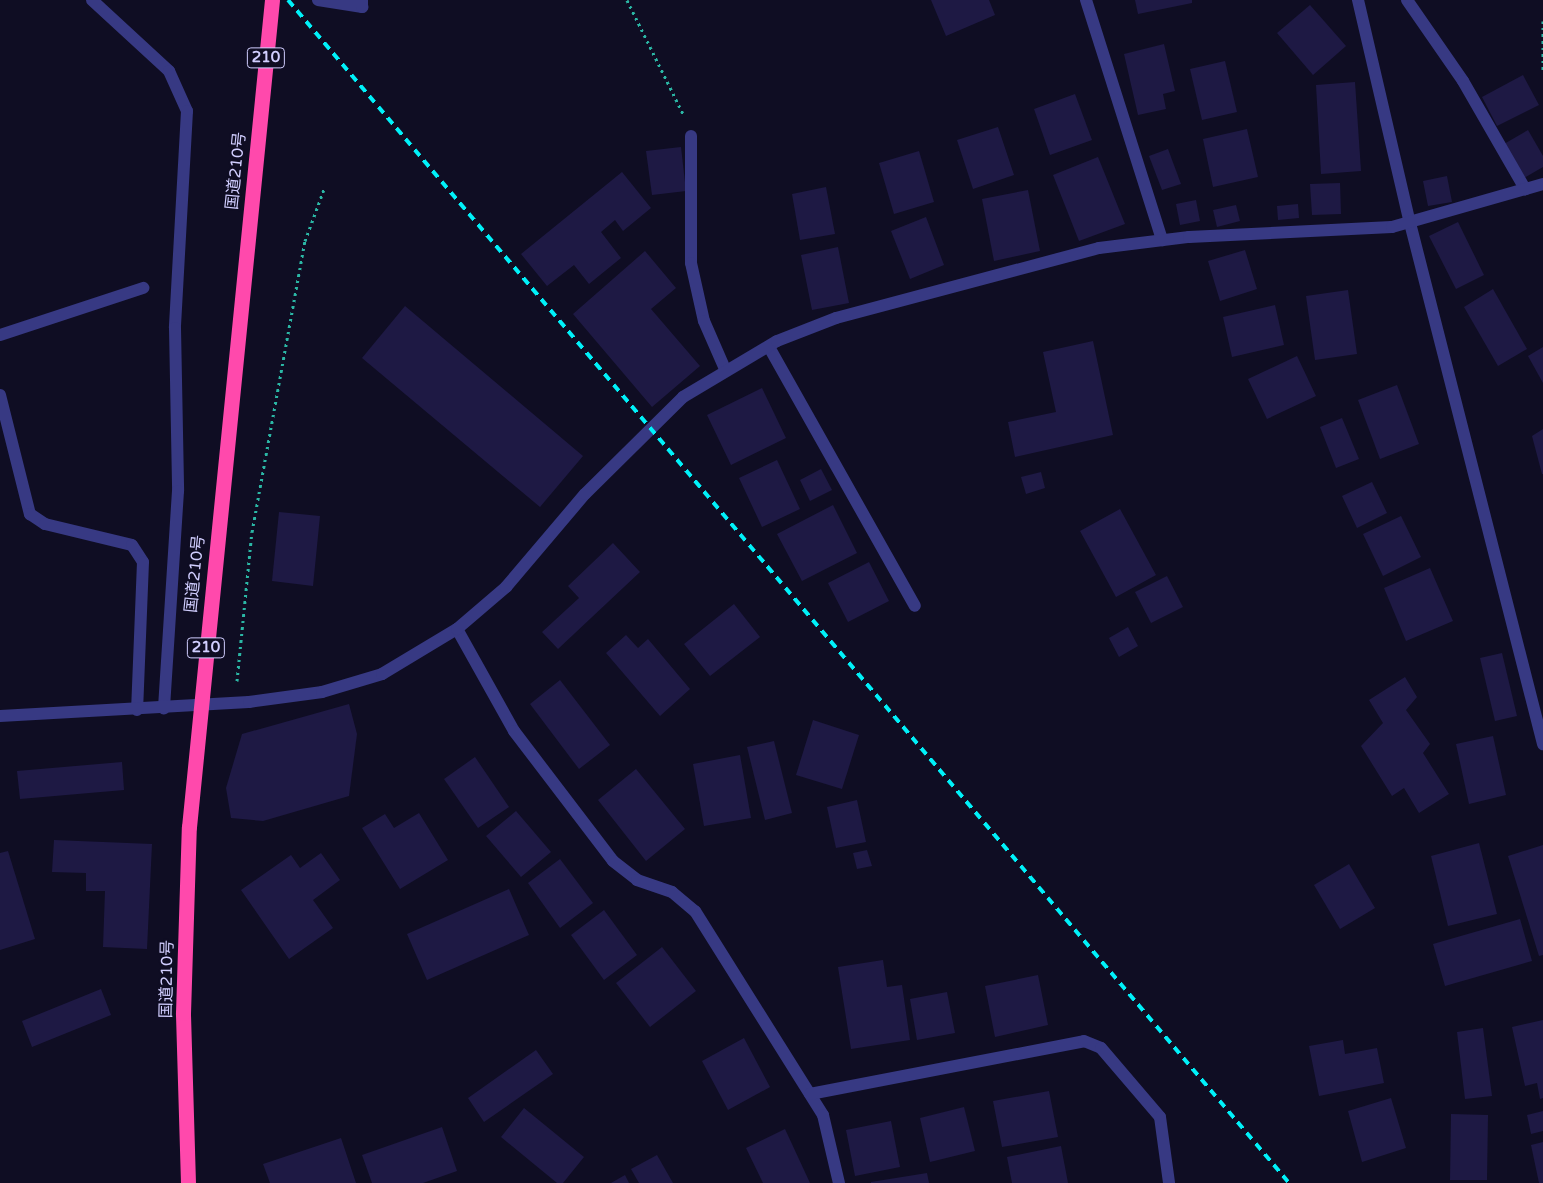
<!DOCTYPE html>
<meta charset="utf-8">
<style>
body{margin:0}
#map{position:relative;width:1543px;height:1183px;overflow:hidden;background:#0f0d23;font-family:"Varela Round","Noto Sans JP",sans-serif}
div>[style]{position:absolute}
.building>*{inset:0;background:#1e1944}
.path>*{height:3px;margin-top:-1.5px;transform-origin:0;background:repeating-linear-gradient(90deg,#2bb7a5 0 2.5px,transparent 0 6.5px)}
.lane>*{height:12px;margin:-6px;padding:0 6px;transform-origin:6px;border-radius:6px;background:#373983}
.street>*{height:12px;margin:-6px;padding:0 6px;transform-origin:6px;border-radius:6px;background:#373983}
.highway>*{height:15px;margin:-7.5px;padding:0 7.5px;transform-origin:7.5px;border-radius:7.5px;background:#ff49ac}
.rail>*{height:4px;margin-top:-2px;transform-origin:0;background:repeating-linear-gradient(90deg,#00f1f9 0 8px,transparent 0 14px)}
span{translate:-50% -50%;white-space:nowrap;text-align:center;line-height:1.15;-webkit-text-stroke:4px #0f0d23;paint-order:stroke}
.shield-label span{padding:1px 4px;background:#0f0d23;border:1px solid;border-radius:4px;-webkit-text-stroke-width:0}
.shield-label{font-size:15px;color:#d1ceff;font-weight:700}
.street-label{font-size:16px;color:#d1ceff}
</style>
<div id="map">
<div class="building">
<div style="clip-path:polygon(931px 0,989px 0,995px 15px,946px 36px)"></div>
<div style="clip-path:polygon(1135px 0,1192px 0,1192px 3px,1138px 14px)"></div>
<div style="clip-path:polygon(1310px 5px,1346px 46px,1313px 75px,1277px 33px)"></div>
<div style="clip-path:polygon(1164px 44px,1175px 91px,1163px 94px,1166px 109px,1138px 115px,1124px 54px)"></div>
<div style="clip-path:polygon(1225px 61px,1237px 112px,1202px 120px,1190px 69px)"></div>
<div style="clip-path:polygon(1523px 75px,1539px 105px,1497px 126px,1482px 97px)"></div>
<div style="clip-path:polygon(1355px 82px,1361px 171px,1321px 174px,1316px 85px)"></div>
<div style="clip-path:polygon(1075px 94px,1092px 140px,1050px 155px,1034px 109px)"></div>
<div style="clip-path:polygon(998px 127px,1014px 175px,973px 189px,957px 140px)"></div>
<div style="clip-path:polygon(1247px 129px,1258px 177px,1213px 187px,1203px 139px)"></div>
<div style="clip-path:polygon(1528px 130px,1543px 156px,1543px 167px,1524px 178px,1504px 144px)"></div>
<div style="clip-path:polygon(681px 147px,686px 191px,652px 195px,646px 151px)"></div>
<div style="clip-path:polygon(1168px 149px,1181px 184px,1162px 190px,1149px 156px)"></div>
<div style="clip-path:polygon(919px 151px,934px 202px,894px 214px,879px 163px)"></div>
<div style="clip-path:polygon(1098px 157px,1125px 224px,1079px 241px,1053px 175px)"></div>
<div style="clip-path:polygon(622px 172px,651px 208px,623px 231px,615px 220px,601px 232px,621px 258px,589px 284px,574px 265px,547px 286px,521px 254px)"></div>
<div style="clip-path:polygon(1447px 176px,1452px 202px,1428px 206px,1423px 181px)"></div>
<div style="clip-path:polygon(1340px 183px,1341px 214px,1312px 215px,1310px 184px)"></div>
<div style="clip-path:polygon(826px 187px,835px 234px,800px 240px,792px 194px)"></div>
<div style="clip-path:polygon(1028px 190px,1040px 251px,994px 261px,982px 199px)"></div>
<div style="clip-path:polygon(1196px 200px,1200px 221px,1180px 225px,1176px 204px)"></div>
<div style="clip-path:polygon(1298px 204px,1299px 218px,1278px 220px,1277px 206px)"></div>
<div style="clip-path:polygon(1236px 205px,1240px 221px,1217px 227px,1213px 210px)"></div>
<div style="clip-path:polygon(926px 217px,944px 265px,910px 279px,891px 231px)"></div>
<div style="clip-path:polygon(1458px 222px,1484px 275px,1456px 289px,1429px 236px)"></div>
<div style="clip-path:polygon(838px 247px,849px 303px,812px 310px,801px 255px)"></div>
<div style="clip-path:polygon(1245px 250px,1257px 289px,1220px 301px,1208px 261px)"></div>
<div style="clip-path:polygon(645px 251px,676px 288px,651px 309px,700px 366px,652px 407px,573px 314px)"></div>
<div style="clip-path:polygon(1493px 289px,1527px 349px,1498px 366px,1464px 307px)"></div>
<div style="clip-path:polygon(1348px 290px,1357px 354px,1315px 360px,1306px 296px)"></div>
<div style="clip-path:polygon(1275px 305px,1284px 345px,1232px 357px,1223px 317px)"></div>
<div style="clip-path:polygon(405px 306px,583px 456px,540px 507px,362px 358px)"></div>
<div style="clip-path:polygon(1093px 341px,1113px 435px,1015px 457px,1008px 422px,1056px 412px,1043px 352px)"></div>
<div style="clip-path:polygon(1543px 347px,1543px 383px,1528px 356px)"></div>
<div style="clip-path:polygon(1297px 356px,1316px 396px,1267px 419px,1248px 379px)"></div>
<div style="clip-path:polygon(1397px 385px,1419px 444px,1380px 459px,1358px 400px)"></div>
<div style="clip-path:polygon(762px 388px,786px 438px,731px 465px,707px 415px)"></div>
<div style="clip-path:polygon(1342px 418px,1359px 459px,1336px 468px,1320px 427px)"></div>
<div style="clip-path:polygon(1543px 429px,1543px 474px,1542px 474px,1532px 436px)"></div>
<div style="clip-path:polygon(777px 460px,800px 509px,762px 527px,739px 478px)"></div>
<div style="clip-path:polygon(821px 469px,832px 490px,810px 501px,800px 480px)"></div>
<div style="clip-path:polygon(1041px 472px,1045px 488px,1026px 494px,1021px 477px)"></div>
<div style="clip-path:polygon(1372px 482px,1387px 513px,1357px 528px,1342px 496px)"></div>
<div style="clip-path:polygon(833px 505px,857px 553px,802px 581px,777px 534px)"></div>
<div style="clip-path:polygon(1120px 509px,1156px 575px,1116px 597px,1080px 531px)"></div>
<div style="clip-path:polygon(279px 512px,320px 516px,313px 586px,272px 581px)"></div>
<div style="clip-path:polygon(1401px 516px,1421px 557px,1383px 576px,1363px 534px)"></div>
<div style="clip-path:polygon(613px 543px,640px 572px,558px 649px,542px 632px,579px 598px,568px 586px)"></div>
<div style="clip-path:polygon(869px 562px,889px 601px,848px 622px,828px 583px)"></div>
<div style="clip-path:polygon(1430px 568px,1453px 621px,1406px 641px,1384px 588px)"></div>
<div style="clip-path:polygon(1167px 576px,1183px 607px,1151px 623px,1135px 592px)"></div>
<div style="clip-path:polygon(734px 604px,760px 637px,710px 676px,684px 644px)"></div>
<div style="clip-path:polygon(1128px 627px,1138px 646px,1119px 657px,1109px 638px)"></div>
<div style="clip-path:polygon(626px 635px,638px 648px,648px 639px,690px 689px,660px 716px,606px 653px)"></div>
<div style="clip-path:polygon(1502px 653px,1517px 716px,1495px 721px,1480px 658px)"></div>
<div style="clip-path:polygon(1405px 677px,1417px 697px,1406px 710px,1430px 744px,1423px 753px,1449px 794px,1419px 813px,1404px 788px,1392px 796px,1361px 746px,1383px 723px,1369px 700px)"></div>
<div style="clip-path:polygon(560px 680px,610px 745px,579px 769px,530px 704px)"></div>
<div style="clip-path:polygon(349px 704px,357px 734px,349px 796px,263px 821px,231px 818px,226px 788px,242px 734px)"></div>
<div style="clip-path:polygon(813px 720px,859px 735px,842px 789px,796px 775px)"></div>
<div style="clip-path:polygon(1493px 736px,1506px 795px,1469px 804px,1456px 744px)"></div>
<div style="clip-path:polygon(774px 741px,792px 813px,765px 820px,747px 747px)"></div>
<div style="clip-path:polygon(740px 755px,751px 818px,704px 826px,693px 764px)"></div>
<div style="clip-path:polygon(475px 757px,509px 807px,478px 828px,444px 779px)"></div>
<div style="clip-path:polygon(122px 762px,124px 790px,20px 799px,17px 771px)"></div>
<div style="clip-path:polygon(636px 769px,685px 829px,646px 861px,598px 800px)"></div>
<div style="clip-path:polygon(857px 800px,866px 842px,836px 848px,827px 807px)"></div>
<div style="clip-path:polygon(516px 811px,551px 852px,521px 877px,486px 836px)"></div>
<div style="clip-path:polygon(419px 813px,448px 860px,400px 889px,362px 828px,385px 814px,394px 828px)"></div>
<div style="clip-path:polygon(54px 840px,152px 844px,147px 949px,103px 947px,105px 891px,86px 891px,86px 873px,52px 872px)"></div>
<div style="clip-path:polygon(1479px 843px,1497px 914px,1448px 926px,1431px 856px)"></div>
<div style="clip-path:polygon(1543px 845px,1543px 955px,1539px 956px,1508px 856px)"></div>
<div style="clip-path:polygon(867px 850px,872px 866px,857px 869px,853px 853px)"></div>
<div style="clip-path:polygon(8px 851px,35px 939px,0 950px,0 853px)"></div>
<div style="clip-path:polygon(321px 853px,340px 880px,313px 900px,333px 928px,289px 959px,241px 890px,291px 855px,300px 868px)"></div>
<div style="clip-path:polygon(560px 859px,593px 903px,560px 928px,528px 883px)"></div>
<div style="clip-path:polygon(1349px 864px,1375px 908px,1340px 929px,1314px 885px)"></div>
<div style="clip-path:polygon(509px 889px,529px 935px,427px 980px,407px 934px)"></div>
<div style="clip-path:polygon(604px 910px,637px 955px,604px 980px,571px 935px)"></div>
<div style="clip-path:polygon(1520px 919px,1532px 961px,1445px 986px,1433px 944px)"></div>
<div style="clip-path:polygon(662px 947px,696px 991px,650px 1027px,616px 983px)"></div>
<div style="clip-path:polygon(883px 960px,887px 987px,902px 985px,910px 1040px,851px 1049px,838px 967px)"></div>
<div style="clip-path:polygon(1038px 975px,1048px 1025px,995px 1037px,985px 986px)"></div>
<div style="clip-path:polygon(101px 989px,111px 1015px,32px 1047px,22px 1021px)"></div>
<div style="clip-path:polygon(947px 992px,955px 1033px,917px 1040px,910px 999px)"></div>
<div style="clip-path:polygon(1543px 1020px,1543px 1098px,1540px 1099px,1537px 1083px,1525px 1086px,1512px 1027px)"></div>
<div style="clip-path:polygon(1483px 1028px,1492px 1096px,1465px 1099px,1457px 1032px)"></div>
<div style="clip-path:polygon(744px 1038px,770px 1087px,728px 1110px,702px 1061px)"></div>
<div style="clip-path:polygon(1343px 1040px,1345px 1054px,1377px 1048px,1384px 1083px,1319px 1096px,1309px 1046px)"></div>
<div style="clip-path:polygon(536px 1050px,553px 1074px,484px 1122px,468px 1098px)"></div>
<div style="clip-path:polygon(1049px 1091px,1058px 1137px,1002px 1147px,993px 1101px)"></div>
<div style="clip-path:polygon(1391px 1098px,1406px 1148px,1362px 1162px,1348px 1111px)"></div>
<div style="clip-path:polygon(964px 1107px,975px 1151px,930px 1162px,920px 1118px)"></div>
<div style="clip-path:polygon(524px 1108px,584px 1157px,563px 1183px,557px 1183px,501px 1137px)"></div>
<div style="clip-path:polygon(1543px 1111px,1543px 1131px,1531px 1134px,1527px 1115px)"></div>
<div style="clip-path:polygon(1451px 1114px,1488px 1115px,1487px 1180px,1450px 1180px)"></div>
<div style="clip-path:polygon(891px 1121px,900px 1167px,855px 1176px,846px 1130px)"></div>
<div style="clip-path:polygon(442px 1127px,457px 1171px,423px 1183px,372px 1183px,362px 1155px)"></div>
<div style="clip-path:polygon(785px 1129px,810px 1183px,763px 1183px,746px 1148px)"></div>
<div style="clip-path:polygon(341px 1138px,356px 1183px,270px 1183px,263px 1164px)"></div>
<div style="clip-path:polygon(1543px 1142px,1543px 1183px,1539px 1183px,1531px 1145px)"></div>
<div style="clip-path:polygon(1061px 1146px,1068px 1183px,1012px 1183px,1007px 1157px)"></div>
<div style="clip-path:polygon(657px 1155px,673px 1183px,639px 1183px,631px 1169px)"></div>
<div style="clip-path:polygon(927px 1173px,929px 1183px,871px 1183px,871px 1182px)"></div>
<div style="clip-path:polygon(625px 1175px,629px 1183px,611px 1183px)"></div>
</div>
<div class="path">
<div style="left:627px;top:0;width:127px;rotate:63.8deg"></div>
<div style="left:1543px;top:21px;width:51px;rotate:90deg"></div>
<div style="left:237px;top:681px;width:150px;rotate:-84.3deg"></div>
<div style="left:252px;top:532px;width:296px;rotate:-79.7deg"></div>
<div style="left:305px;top:241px;width:55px;rotate:-69.9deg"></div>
</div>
<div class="lane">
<div style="left:318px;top:0;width:45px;rotate:9deg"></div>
<div style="left:362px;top:7px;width:7px;rotate:-90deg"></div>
<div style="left:691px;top:136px;width:127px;rotate:90deg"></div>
<div style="left:691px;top:263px;width:59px;rotate:77.4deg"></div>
<div style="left:704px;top:321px;width:52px;rotate:66.4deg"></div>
</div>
<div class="street">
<div style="left:92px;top:0;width:105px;rotate:42.7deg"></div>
<div style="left:169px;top:71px;width:44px;rotate:65.8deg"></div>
<div style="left:187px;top:111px;width:217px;rotate:93.2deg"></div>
<div style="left:175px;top:328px;width:163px;rotate:88.9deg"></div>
<div style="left:178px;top:491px;width:218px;rotate:93.7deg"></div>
<div style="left:1086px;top:0;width:252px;rotate:72.4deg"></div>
<div style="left:1358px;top:0;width:229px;rotate:76.9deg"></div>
<div style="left:1410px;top:223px;width:538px;rotate:75.68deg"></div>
<div style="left:1407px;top:0;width:98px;rotate:55.3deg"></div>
<div style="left:1463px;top:81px;width:125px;rotate:60.1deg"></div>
<div style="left:0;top:335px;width:151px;rotate:-18.2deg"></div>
<div style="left:769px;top:347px;width:297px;rotate:60.6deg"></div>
<div style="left:0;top:395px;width:123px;rotate:75.9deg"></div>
<div style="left:30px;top:514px;width:18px;rotate:34deg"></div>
<div style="left:45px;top:524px;width:89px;rotate:13.6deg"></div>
<div style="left:132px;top:545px;width:20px;rotate:57deg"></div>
<div style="left:143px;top:562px;width:148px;rotate:92.3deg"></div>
<div style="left:457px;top:629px;width:117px;rotate:60.8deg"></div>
<div style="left:514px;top:731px;width:163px;rotate:52.7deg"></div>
<div style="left:613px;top:861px;width:31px;rotate:38deg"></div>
<div style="left:637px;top:880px;width:37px;rotate:19deg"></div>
<div style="left:672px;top:892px;width:30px;rotate:40deg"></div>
<div style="left:695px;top:911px;width:241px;rotate:57.9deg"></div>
<div style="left:823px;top:1115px;width:70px;rotate:76.8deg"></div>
<div style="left:0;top:716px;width:249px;rotate:-3.2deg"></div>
<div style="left:249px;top:702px;width:74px;rotate:-7.8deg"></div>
<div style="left:322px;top:692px;width:63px;rotate:-16.7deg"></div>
<div style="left:382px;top:674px;width:87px;rotate:-31deg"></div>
<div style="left:457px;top:629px;width:65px;rotate:-40.6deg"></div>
<div style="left:506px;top:587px;width:122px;rotate:-49.7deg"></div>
<div style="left:585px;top:494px;width:138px;rotate:-44.7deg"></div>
<div style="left:683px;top:397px;width:109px;rotate:-30.8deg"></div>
<div style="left:777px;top:341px;width:63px;rotate:-21.3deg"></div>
<div style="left:836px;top:318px;width:272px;rotate:-14.9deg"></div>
<div style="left:1099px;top:248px;width:91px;rotate:-7deg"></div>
<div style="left:1189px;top:237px;width:203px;rotate:-2.8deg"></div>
<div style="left:1392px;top:227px;width:157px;rotate:-15.9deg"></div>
<div style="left:810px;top:1094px;width:279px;rotate:-10.9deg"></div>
<div style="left:1084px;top:1041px;width:18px;rotate:22deg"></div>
<div style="left:1101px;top:1048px;width:91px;rotate:49.5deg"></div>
<div style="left:1160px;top:1117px;width:67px;rotate:82.2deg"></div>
</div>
<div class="highway">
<div style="left:188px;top:1183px;width:170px;rotate:-91.7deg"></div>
<div style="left:183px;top:1013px;width:186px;rotate:-88.2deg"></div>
<div style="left:189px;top:827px;width:831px;rotate:-84.27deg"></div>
</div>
<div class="rail">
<div style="left:288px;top:0;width:1550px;rotate:49.76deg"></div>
</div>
<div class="shield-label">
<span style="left:266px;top:58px">210</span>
<span style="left:206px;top:648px">210</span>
</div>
<div class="street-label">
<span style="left:236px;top:171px;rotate:-84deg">国道210号</span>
<span style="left:195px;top:574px;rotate:-84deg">国道210号</span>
<span style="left:167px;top:979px;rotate:-89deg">国道210号</span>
</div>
</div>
